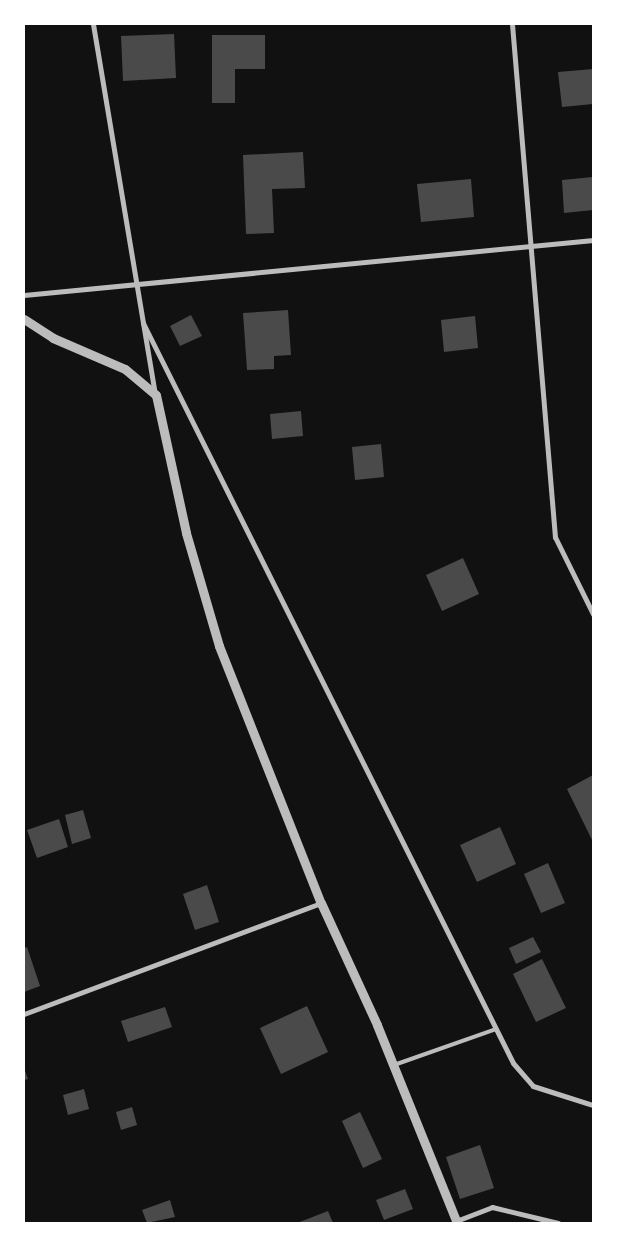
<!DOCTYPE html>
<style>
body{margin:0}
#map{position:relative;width:617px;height:1247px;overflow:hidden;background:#111;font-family:"PT Sans",sans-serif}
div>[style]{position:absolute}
.building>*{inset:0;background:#4a4a4a}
.service>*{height:4px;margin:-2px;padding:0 2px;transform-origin:2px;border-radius:2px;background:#bcbcbc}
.minor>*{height:5px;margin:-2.5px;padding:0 2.5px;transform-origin:2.5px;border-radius:2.5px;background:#bcbcbc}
.tertiary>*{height:9px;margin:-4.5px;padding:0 4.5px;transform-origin:4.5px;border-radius:4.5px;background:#bcbcbc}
span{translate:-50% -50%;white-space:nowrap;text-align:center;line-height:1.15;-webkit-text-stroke:4.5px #fff;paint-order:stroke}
.frame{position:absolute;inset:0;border:25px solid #fff;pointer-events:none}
</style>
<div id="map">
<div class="building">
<div style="clip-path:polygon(174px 34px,176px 78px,123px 81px,121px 36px)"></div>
<div style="clip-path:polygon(212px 35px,265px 35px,265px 69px,235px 69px,235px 103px,212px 103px)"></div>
<div style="clip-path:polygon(593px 69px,593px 104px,562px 107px,558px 72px)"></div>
<div style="clip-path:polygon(303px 152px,305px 188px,272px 189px,274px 233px,246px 234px,243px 155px)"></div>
<div style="clip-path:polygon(593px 177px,593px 210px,564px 213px,562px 180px)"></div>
<div style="clip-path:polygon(471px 179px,474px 217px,421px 222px,417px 184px)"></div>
<div style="clip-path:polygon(288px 310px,291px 355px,274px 356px,274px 369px,247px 370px,243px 313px)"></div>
<div style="clip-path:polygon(191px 315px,202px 336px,180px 346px,170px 326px)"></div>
<div style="clip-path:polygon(475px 316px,478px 348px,444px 352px,441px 320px)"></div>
<div style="clip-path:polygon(301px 411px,303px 436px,272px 439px,270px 414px)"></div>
<div style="clip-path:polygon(381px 444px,384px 477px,355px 480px,352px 447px)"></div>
<div style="clip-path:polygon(463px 558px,479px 594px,442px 611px,426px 575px)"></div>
<div style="clip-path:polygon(593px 775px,593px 842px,567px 789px)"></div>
<div style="clip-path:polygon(83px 810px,91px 838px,72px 844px,65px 815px)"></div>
<div style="clip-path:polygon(59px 819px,68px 847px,37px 858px,27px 830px)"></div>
<div style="clip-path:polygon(500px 827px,516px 864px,477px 882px,460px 845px)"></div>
<div style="clip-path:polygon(548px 863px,565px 903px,541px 913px,524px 874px)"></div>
<div style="clip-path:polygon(207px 885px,219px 922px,195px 930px,183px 894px)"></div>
<div style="clip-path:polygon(533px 937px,541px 952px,516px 964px,509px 948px)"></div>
<div style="clip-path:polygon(27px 947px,40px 986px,24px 992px,24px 948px)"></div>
<div style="clip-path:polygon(542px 959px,566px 1008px,536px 1022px,513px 974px)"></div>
<div style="clip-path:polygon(307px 1006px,328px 1052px,281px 1074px,260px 1028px)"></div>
<div style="clip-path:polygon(165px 1007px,172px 1027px,128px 1042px,121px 1021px)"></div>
<div style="clip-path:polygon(24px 1068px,28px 1079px,24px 1080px)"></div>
<div style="clip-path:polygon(84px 1089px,89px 1109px,68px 1115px,63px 1095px)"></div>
<div style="clip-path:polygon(132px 1107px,137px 1125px,121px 1130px,116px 1112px)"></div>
<div style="clip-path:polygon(360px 1112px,382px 1159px,363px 1168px,342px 1121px)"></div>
<div style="clip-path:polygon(480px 1145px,494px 1188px,460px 1199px,446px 1157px)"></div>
<div style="clip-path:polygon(405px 1189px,413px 1209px,384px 1220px,376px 1200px)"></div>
<div style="clip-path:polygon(170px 1200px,175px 1217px,147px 1223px,142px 1210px)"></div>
<div style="clip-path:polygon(328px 1211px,333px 1223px,297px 1223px)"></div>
</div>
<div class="service">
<div style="left:394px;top:1065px;width:108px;rotate:-19.4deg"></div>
</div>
<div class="minor">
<div style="left:93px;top:24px;width:374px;rotate:80.5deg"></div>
<div style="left:512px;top:24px;width:515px;rotate:85.21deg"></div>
<div style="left:555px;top:537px;width:86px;rotate:63.7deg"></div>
<div style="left:24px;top:295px;width:572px;rotate:-5.52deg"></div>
<div style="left:143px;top:323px;width:827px;rotate:63.43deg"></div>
<div style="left:513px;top:1063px;width:30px;rotate:49deg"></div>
<div style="left:533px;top:1086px;width:63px;rotate:17.6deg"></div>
<div style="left:24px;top:1014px;width:317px;rotate:-20.5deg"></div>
<div style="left:456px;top:1221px;width:39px;rotate:-21deg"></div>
<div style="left:492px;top:1207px;width:68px;rotate:13.6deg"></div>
</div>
<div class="tertiary">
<div style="left:24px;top:319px;width:35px;rotate:33deg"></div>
<div style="left:53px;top:338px;width:78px;rotate:23.3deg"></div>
<div style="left:125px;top:369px;width:40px;rotate:40deg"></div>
<div style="left:156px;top:395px;width:141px;rotate:77.7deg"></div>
<div style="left:186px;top:533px;width:118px;rotate:73.7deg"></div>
<div style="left:219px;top:646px;width:277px;rotate:68.4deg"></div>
<div style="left:321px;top:903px;width:134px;rotate:65.3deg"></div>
<div style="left:377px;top:1025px;width:214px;rotate:68deg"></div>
</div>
<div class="frame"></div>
</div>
